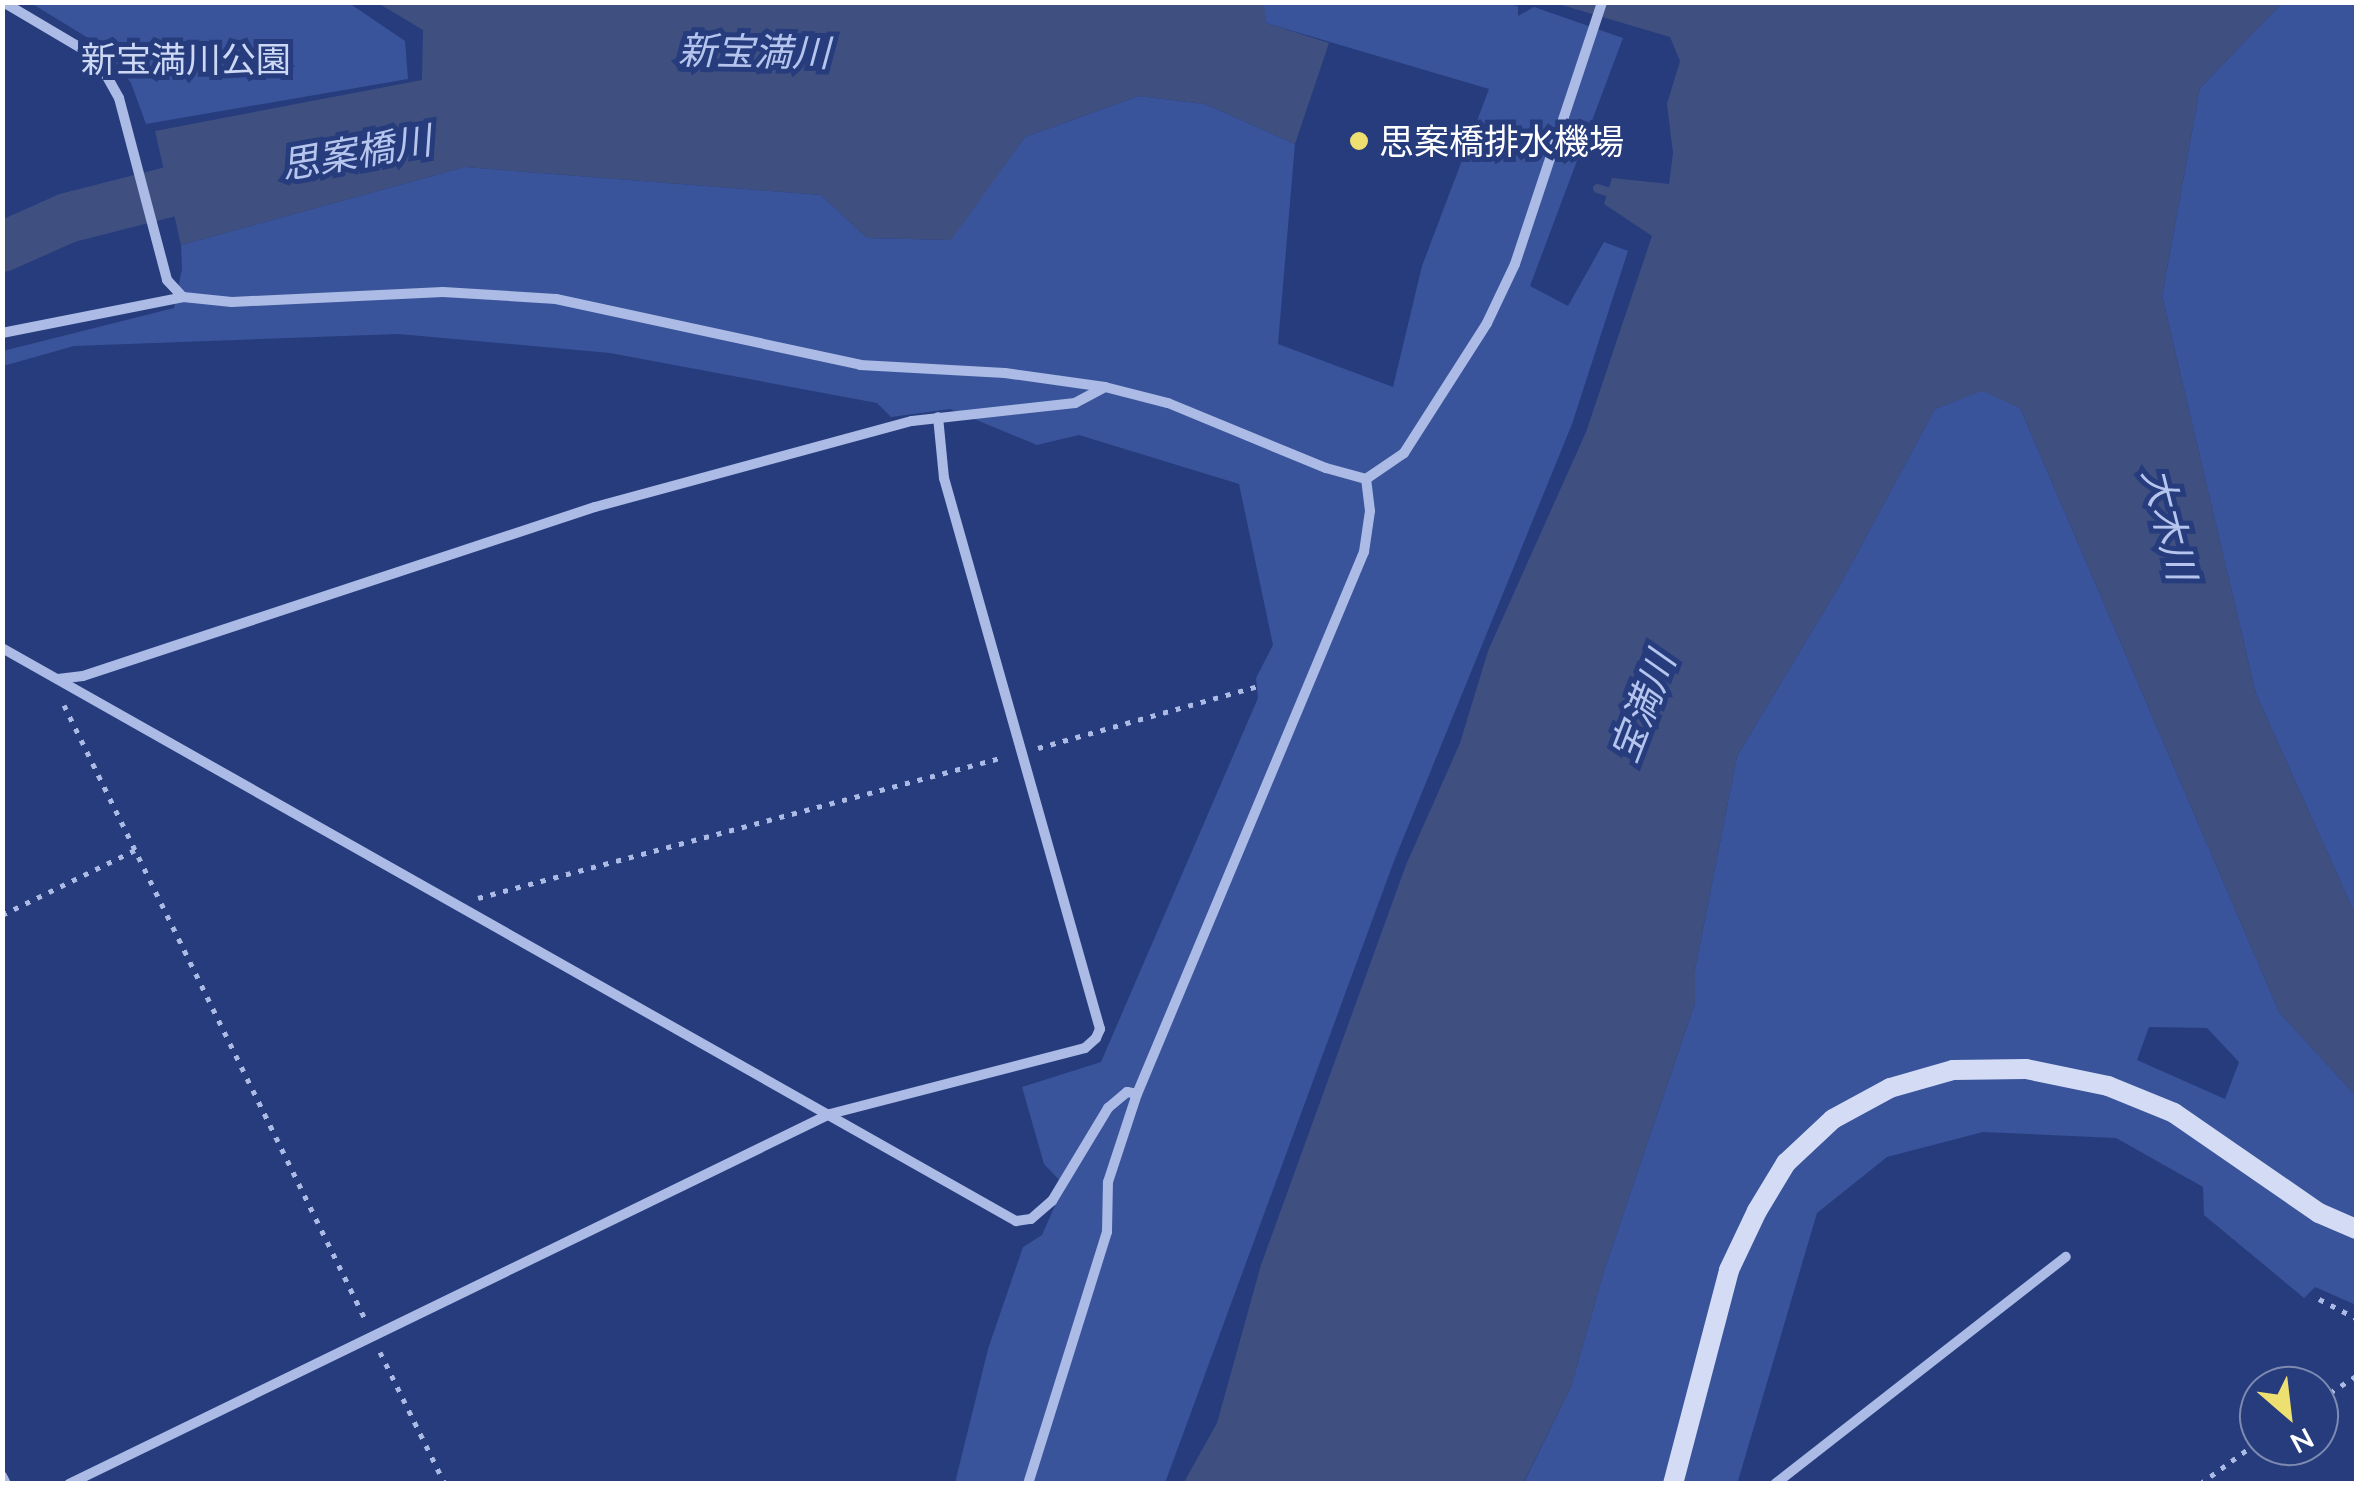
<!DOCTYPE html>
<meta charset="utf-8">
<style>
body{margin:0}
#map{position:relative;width:2359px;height:1486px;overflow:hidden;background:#263c7d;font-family:Mulish,"Noto Sans JP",sans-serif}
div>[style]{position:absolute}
.green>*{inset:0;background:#39549a}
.water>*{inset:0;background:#3f5080}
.stream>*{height:9px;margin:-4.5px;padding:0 4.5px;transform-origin:4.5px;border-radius:4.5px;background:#3f5080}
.river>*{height:50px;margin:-25px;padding:0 25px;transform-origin:25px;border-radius:25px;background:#3f5080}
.path>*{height:5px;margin-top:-2.5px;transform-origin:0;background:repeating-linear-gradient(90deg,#abbbe5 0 5px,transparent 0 13px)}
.street>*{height:10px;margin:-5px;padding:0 5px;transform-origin:5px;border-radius:5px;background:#abbbe5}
.secondary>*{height:20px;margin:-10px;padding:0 10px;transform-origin:10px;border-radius:10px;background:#d4dcf5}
.dots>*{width:28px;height:28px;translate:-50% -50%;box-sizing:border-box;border:5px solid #263c7d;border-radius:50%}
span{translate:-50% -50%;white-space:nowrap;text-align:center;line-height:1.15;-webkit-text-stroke:10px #263c7d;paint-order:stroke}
.park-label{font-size:35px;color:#cdd8f4}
.poi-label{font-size:35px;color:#fff}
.left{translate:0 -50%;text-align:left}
.water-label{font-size:38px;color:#b6c5ed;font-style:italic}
.frame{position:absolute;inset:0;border:5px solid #fff;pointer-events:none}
.north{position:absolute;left:2239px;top:1366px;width:100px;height:100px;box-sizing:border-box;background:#263c7d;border:2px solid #7d8ab1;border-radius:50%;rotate:152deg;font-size:28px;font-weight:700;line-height:40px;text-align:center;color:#fff}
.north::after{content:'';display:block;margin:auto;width:35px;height:45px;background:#eee070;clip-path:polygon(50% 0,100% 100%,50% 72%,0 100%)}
</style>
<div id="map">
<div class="green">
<div style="clip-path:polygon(31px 3px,349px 3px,405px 41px,408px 79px,146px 124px,131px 83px,106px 49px)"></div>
<div style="clip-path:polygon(1500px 3px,1518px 6px,1518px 16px,1534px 7px,1623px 38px,1530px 286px,1568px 306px,1604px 242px,1628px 251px,1572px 424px,1394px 861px,1165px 1483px,955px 1483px,988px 1349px,1023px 1247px,1042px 1235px,1064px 1185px,1044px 1164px,1022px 1087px,1101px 1062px,1258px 698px,1256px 678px,1273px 645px,1239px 484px,1079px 435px,1037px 445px,950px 409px,891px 417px,877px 403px,610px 353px,398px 334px,74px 346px,3px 366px,3px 351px,174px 308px,182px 269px,181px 245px,465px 167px,821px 195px,867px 238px,950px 240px,1025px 137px,1139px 96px,1205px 104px,1295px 144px,1278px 344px,1393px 387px,1422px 266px,1489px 89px,1266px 23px,1261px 4px)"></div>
<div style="clip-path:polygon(2282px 3px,2356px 3px,2356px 916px,2256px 694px,2162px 296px,2200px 88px)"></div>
<div style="clip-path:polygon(evenodd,1983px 390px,2020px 408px,2279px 1012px,2356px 1096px,2356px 1305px,2315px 1287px,2304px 1298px,2204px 1215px,2203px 1187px,2116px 1138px,1983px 1132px,1887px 1157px,1817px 1213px,1738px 1481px,1742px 1483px,1523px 1484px,1571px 1387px,1604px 1271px,1695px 1003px,1695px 970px,1737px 756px,1841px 583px,1935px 409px,1983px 390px,2149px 1027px,2207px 1028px,2239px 1062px,2225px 1099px,2137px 1060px,2149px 1027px)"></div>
</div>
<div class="water">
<div style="clip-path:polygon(1264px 3px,1266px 23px,1329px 43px,1295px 144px,1205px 104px,1139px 96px,1025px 137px,951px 240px,867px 238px,821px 195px,465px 167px,181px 245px,155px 131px,422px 80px,423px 30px,378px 3px)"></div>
<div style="clip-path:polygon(1555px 3px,2282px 3px,2200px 88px,2162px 296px,2256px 694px,2356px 916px,2356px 1096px,2279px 1012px,2020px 408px,1982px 391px,1935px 409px,1841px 583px,1737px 756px,1695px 970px,1695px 1003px,1604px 1271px,1571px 1387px,1523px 1483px,1183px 1484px,1217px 1423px,1261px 1265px,1406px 865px,1460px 743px,1488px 651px,1586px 432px,1652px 236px,1604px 204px,1612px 178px,1669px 184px,1673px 153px,1667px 104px,1680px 61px,1670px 37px)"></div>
</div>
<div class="stream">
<div style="left:1597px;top:188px;width:22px;rotate:18deg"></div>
</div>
<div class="river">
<div style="left:2px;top:247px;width:71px;rotate:-24deg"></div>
<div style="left:67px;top:218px;width:174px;rotate:-14.3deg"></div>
</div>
<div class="path">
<div style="left:64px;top:705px;width:684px;rotate:63.88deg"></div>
<div style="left:1038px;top:748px;width:233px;rotate:-15.7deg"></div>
<div style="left:478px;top:898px;width:545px;rotate:-15.01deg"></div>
<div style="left:2px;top:915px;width:148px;rotate:-26deg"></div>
<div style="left:2319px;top:1299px;width:42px;rotate:27.2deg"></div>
<div style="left:380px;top:1352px;width:147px;rotate:63.8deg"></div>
<div style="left:2319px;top:1400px;width:44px;rotate:-33deg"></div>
<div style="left:2200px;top:1484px;width:73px;rotate:-36.1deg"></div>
</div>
<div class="street">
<div style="left:3px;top:2px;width:108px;rotate:30.6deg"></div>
<div style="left:96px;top:57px;width:47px;rotate:60.7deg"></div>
<div style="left:119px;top:98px;width:188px;rotate:75.2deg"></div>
<div style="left:167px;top:280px;width:23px;rotate:47deg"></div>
<div style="left:183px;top:297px;width:49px;rotate:5.8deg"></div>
<div style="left:232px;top:302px;width:211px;rotate:-2.7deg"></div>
<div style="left:443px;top:292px;width:113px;rotate:3.5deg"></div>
<div style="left:556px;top:299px;width:311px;rotate:12.2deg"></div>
<div style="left:860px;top:365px;width:145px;rotate:3.2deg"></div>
<div style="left:1005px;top:373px;width:101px;rotate:8deg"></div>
<div style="left:1105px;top:387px;width:65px;rotate:14.3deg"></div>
<div style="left:1168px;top:403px;width:171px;rotate:22.4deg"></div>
<div style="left:1326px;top:468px;width:41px;rotate:15.4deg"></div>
<div style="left:1366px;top:479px;width:46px;rotate:-34.4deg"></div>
<div style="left:1404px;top:453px;width:154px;rotate:-57.4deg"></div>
<div style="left:1487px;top:323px;width:65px;rotate:-64.6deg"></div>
<div style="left:1515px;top:264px;width:276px;rotate:-71.6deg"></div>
<div style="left:2px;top:333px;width:185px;rotate:-11.2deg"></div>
<div style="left:2px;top:648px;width:1165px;rotate:29.47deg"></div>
<div style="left:1016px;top:1221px;width:15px;rotate:-8deg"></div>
<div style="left:1031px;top:1219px;width:28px;rotate:-41deg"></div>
<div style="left:1052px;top:1201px;width:109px;rotate:-58.9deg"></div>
<div style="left:1108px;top:1108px;width:25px;rotate:-40deg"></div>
<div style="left:1127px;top:1092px;width:10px;rotate:11deg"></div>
<div style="left:58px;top:679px;width:25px;rotate:-7deg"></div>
<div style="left:83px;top:676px;width:539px;rotate:-18.27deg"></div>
<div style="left:595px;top:507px;width:328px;rotate:-15.2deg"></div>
<div style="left:912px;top:421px;width:164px;rotate:-6.3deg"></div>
<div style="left:1075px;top:403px;width:34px;rotate:-28deg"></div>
<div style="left:2px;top:1476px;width:9px;rotate:63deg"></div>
<div style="left:69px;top:1484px;width:846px;rotate:-25.93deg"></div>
<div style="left:830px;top:1114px;width:263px;rotate:-14.5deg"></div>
<div style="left:1085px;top:1048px;width:15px;rotate:-42deg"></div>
<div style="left:1096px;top:1038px;width:10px;rotate:-66deg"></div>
<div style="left:1100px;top:1029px;width:573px;rotate:-105.81deg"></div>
<div style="left:944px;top:478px;width:61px;rotate:-95.6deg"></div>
<div style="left:1028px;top:1484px;width:264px;rotate:-72.6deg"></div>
<div style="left:1107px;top:1232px;width:50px;rotate:-88.9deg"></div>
<div style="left:1108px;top:1182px;width:93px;rotate:-71.8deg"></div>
<div style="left:1137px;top:1094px;width:588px;rotate:-67.28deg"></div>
<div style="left:1364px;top:552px;width:41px;rotate:-81.7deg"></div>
<div style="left:1370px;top:511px;width:32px;rotate:-97deg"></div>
<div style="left:1775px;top:1484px;width:369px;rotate:-38deg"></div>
</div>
<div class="secondary">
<div style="left:1673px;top:1484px;width:221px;rotate:-75.3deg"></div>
<div style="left:1729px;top:1270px;width:65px;rotate:-64.6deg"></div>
<div style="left:1757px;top:1211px;width:56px;rotate:-58.9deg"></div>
<div style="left:1786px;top:1163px;width:64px;rotate:-43.1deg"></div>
<div style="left:1833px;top:1119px;width:65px;rotate:-28.5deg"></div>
<div style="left:1890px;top:1088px;width:66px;rotate:-15.9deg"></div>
<div style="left:1953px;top:1070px;width:73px;rotate:-0.8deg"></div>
<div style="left:2026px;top:1069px;width:84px;rotate:11.7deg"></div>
<div style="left:2108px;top:1086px;width:71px;rotate:22.2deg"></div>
<div style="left:2174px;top:1113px;width:176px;rotate:34.6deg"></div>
<div style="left:2319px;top:1213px;width:40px;rotate:23.4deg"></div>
</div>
<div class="dots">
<div style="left:1359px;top:141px;background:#eee070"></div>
</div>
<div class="park-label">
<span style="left:186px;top:59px">新宝満川公園</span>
</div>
<div class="poi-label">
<span class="left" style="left:1379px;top:141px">思案橋排水機場</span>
</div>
<div class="water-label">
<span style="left:754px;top:52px;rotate:1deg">新宝満川</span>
<span style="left:356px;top:153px;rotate:-10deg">思案橋川</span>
<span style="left:2169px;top:524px;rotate:76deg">大木川</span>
<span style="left:1643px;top:707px;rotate:-69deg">宝満川</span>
</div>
<div class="frame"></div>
<div class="north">N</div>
</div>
